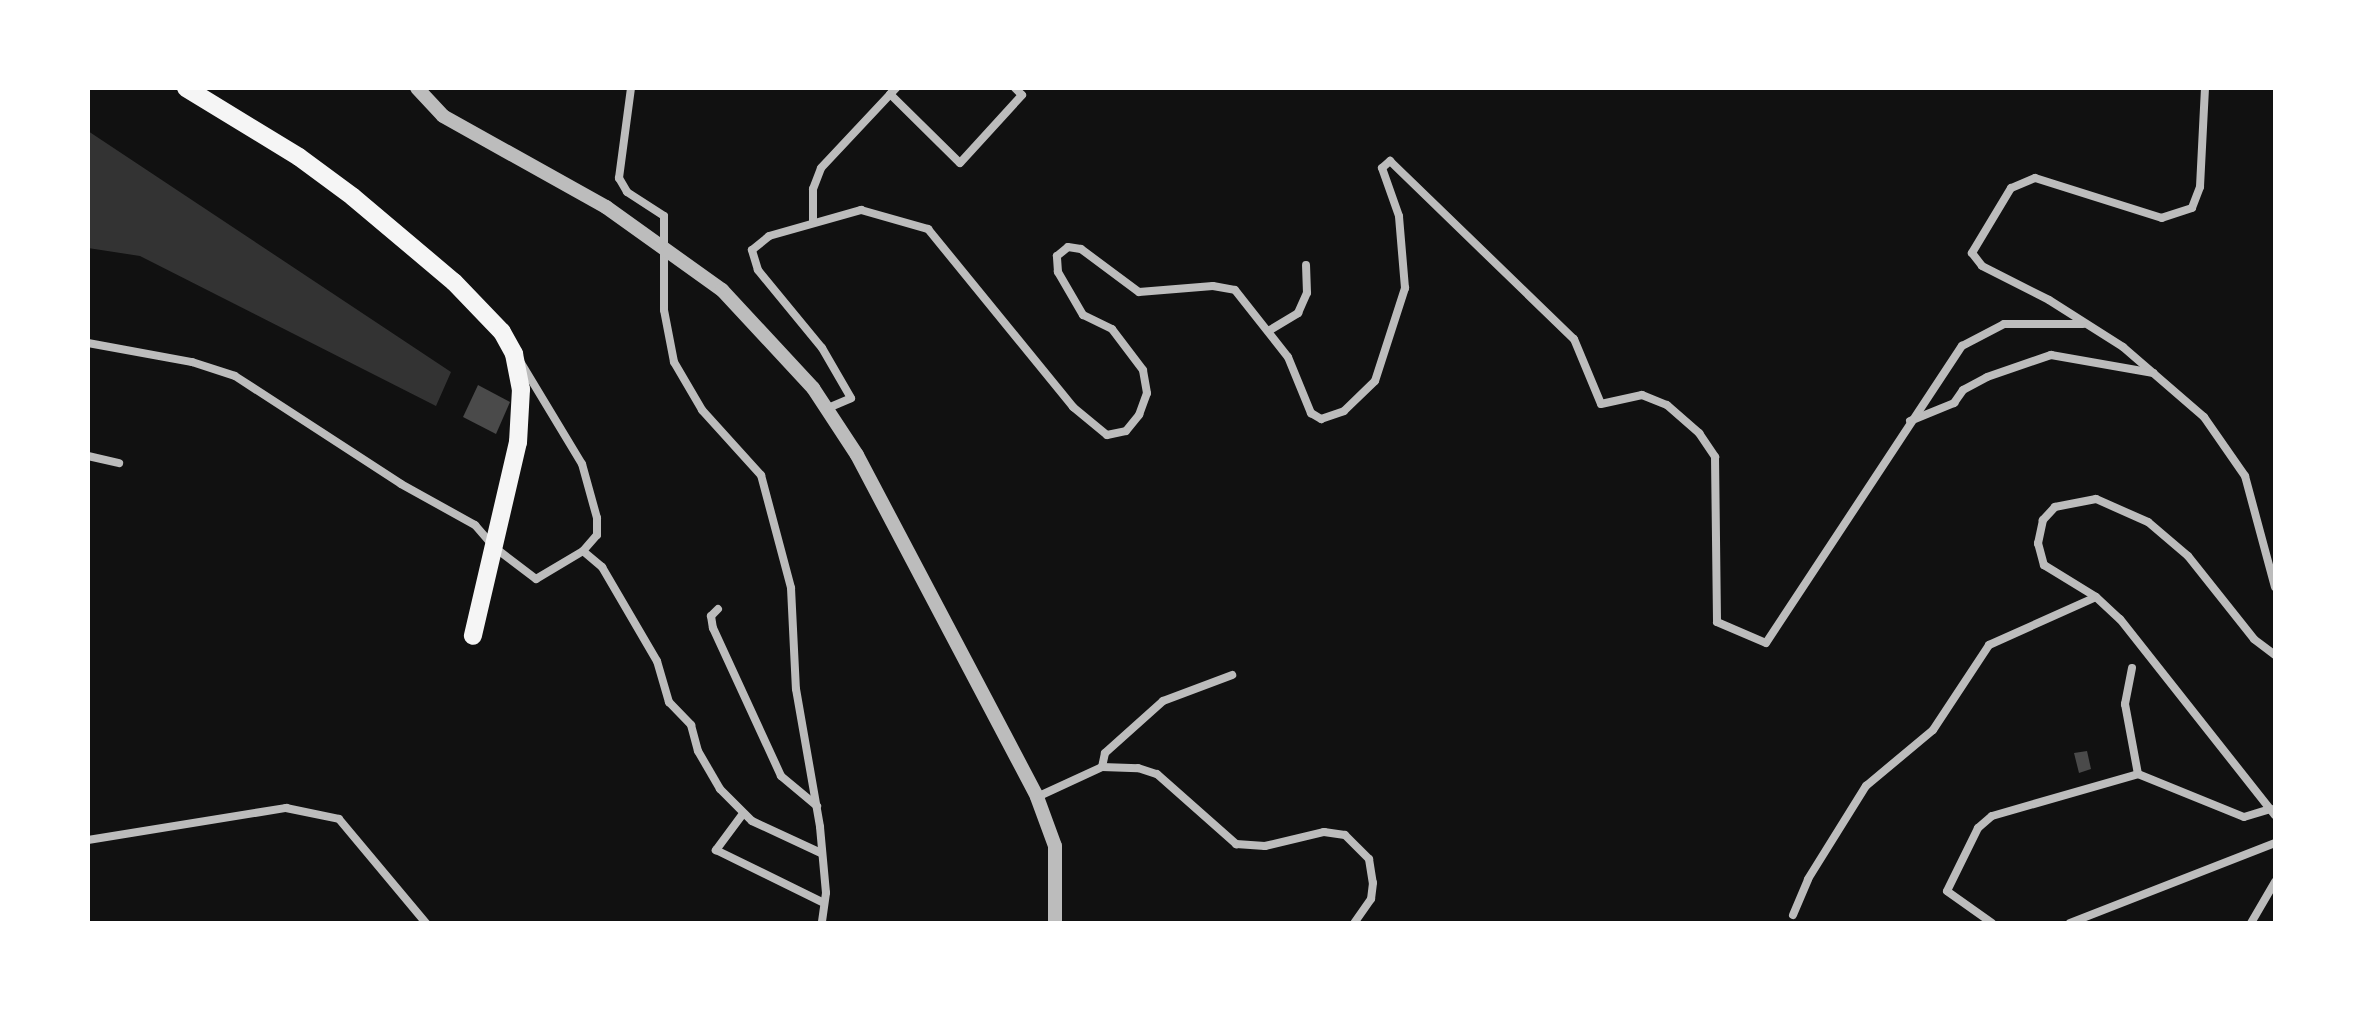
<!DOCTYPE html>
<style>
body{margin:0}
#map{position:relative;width:2363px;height:1011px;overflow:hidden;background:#111;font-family:"Exo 2",sans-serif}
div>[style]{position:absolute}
.water>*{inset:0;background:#333}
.building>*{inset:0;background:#4a4a4a}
.minor>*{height:8px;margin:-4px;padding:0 4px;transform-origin:4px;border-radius:4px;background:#bcbcbc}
.tertiary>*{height:14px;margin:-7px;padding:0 7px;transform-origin:7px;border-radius:7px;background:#bcbcbc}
.trunk>*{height:18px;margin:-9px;padding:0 9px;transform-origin:9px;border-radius:9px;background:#f5f5f5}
span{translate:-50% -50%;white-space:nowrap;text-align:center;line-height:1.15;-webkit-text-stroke:6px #fff;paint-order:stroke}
.frame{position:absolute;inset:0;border:90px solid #fff;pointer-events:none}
</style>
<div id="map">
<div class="water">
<div style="clip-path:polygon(88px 131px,451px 372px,436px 406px,140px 256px,88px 248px)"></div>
</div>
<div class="building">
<div style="clip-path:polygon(478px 385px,510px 402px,496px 434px,463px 417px)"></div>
<div style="clip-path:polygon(2087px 751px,2091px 769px,2079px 773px,2074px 753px)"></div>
</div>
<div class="minor">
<div style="left:631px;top:88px;width:91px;rotate:97.6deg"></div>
<div style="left:619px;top:178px;width:16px;rotate:60deg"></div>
<div style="left:627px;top:192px;width:44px;rotate:33deg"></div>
<div style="left:664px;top:216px;width:94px;rotate:90deg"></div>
<div style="left:664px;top:310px;width:53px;rotate:79.1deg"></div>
<div style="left:674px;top:362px;width:56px;rotate:59.7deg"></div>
<div style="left:702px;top:410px;width:88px;rotate:47.8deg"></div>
<div style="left:761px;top:475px;width:117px;rotate:75.1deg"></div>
<div style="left:791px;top:588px;width:101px;rotate:87.2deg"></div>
<div style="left:796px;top:689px;width:140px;rotate:80.1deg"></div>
<div style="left:820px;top:827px;width:66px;rotate:84.8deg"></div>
<div style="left:826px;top:893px;width:30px;rotate:98deg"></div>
<div style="left:2205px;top:88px;width:99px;rotate:92.9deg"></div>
<div style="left:2200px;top:187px;width:22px;rotate:111deg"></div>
<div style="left:2192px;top:208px;width:32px;rotate:162deg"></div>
<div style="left:2162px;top:218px;width:133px;rotate:-162.5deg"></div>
<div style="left:2035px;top:178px;width:26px;rotate:157deg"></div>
<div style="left:2011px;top:188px;width:76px;rotate:121deg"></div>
<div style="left:1972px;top:253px;width:16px;rotate:52deg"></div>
<div style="left:1982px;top:266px;width:75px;rotate:26.9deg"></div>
<div style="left:2049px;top:300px;width:88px;rotate:32.4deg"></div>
<div style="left:2123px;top:347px;width:107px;rotate:40.8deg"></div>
<div style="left:2204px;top:417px;width:72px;rotate:55.2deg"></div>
<div style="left:2245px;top:476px;width:115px;rotate:74.9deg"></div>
<div style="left:890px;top:94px;width:98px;rotate:44.6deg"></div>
<div style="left:960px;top:163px;width:92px;rotate:-47.6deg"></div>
<div style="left:1022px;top:95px;width:10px;rotate:-135deg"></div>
<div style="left:813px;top:221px;width:32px;rotate:-90deg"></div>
<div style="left:813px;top:189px;width:22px;rotate:-69deg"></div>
<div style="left:821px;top:168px;width:110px;rotate:-46.8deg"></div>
<div style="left:1270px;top:330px;width:33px;rotate:-31deg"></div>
<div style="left:1298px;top:313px;width:22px;rotate:-66deg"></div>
<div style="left:1307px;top:293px;width:28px;rotate:-92deg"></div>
<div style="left:88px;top:343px;width:106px;rotate:10.4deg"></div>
<div style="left:192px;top:362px;width:45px;rotate:18deg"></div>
<div style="left:235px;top:376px;width:198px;rotate:33deg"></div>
<div style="left:401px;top:484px;width:85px;rotate:29deg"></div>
<div style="left:475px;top:525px;width:29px;rotate:49deg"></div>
<div style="left:494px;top:547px;width:53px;rotate:37.3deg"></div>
<div style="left:536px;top:579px;width:55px;rotate:-30.8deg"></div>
<div style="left:583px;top:551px;width:21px;rotate:-49deg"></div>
<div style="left:597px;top:535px;width:17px;rotate:-90deg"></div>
<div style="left:597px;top:518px;width:56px;rotate:-105.5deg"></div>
<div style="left:582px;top:464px;width:118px;rotate:-121.1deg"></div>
<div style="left:828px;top:408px;width:25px;rotate:-23deg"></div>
<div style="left:851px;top:398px;width:58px;rotate:-120.1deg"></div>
<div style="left:822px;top:348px;width:101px;rotate:-129.4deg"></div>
<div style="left:758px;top:270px;width:21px;rotate:-107deg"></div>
<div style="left:752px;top:250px;width:22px;rotate:-39deg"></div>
<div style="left:769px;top:236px;width:96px;rotate:-15.8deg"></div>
<div style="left:861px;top:210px;width:70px;rotate:15.8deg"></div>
<div style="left:928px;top:229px;width:230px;rotate:50.8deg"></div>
<div style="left:1073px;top:407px;width:44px;rotate:39.5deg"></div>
<div style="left:1107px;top:435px;width:19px;rotate:-12deg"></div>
<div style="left:1126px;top:431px;width:21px;rotate:-51deg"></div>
<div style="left:1139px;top:415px;width:23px;rotate:-70deg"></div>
<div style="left:1147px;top:393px;width:23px;rotate:-100deg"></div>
<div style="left:1143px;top:370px;width:51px;rotate:-127.1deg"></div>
<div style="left:1112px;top:329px;width:32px;rotate:-154deg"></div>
<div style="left:1083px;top:315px;width:50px;rotate:-120.2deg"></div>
<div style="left:1058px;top:272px;width:16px;rotate:-94deg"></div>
<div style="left:1057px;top:256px;width:14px;rotate:-39deg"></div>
<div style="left:1068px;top:247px;width:13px;rotate:9deg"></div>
<div style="left:1081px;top:249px;width:72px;rotate:36.6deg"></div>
<div style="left:1139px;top:292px;width:74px;rotate:-4.6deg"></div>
<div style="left:1213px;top:286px;width:22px;rotate:10deg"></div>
<div style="left:1235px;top:290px;width:85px;rotate:51.7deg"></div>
<div style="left:1288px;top:357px;width:61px;rotate:67.7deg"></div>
<div style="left:1311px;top:413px;width:12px;rotate:31deg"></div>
<div style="left:1321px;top:419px;width:24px;rotate:-19deg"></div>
<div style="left:1344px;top:411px;width:43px;rotate:-44.1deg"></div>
<div style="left:1375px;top:381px;width:98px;rotate:-72.1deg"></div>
<div style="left:1405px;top:288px;width:72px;rotate:-94.8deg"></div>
<div style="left:1399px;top:216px;width:51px;rotate:-109.5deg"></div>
<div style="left:1382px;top:168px;width:11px;rotate:-41deg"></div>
<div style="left:1390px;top:161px;width:256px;rotate:44.1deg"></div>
<div style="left:1574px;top:339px;width:70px;rotate:67.4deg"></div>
<div style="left:1601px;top:404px;width:42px;rotate:-12.4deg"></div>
<div style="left:1642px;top:395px;width:27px;rotate:22deg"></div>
<div style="left:1667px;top:405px;width:43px;rotate:41.2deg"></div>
<div style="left:1699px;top:433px;width:29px;rotate:56deg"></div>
<div style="left:1715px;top:457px;width:165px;rotate:89.3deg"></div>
<div style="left:1717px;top:622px;width:53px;rotate:23.2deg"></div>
<div style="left:1766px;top:643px;width:356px;rotate:-56.6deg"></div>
<div style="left:1962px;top:346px;width:47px;rotate:-27.6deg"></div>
<div style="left:2004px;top:324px;width:79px"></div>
<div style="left:1910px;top:421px;width:48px;rotate:-22.2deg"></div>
<div style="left:1954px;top:403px;width:16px;rotate:-55deg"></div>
<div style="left:1963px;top:390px;width:27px;rotate:-28deg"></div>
<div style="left:1987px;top:377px;width:68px;rotate:-19deg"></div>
<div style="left:2051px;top:355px;width:104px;rotate:10deg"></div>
<div style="left:88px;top:456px;width:32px;rotate:13deg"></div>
<div style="left:583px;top:551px;width:25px;rotate:40deg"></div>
<div style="left:602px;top:567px;width:109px;rotate:59.7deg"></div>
<div style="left:657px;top:661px;width:43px;rotate:73.7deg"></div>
<div style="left:669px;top:702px;width:32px;rotate:46deg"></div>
<div style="left:691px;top:725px;width:27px;rotate:75deg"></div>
<div style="left:698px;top:751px;width:44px;rotate:59.9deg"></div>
<div style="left:720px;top:789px;width:45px;rotate:45deg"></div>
<div style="left:752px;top:821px;width:76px;rotate:24.9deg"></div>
<div style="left:718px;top:609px;width:10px;rotate:135deg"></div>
<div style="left:711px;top:616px;width:12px;rotate:81deg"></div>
<div style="left:713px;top:628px;width:163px;rotate:65.3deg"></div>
<div style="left:781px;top:776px;width:47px;rotate:39.8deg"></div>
<div style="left:2275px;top:655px;width:26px;rotate:-143deg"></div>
<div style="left:2254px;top:639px;width:106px;rotate:-128.5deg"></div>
<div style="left:2188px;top:556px;width:52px;rotate:-139.6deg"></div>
<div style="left:2148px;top:522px;width:57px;rotate:-156.1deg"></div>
<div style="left:2096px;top:499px;width:42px;rotate:169deg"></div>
<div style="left:2055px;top:507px;width:18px;rotate:133deg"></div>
<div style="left:2043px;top:520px;width:24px;rotate:102deg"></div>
<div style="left:2038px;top:543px;width:23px;rotate:75deg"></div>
<div style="left:2044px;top:565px;width:61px;rotate:31.6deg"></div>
<div style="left:2096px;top:597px;width:33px;rotate:43deg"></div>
<div style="left:2120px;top:619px;width:250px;rotate:51.7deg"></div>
<div style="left:2132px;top:668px;width:37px;rotate:101deg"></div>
<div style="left:2125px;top:704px;width:71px;rotate:79.5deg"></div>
<div style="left:1102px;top:767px;width:14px;rotate:-78deg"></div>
<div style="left:1105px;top:753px;width:78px;rotate:-41.9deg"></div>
<div style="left:1163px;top:701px;width:74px;rotate:-20.6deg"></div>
<div style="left:1037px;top:797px;width:72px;rotate:-24.8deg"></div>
<div style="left:1102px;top:767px;width:36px;rotate:2deg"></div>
<div style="left:1138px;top:768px;width:20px;rotate:18deg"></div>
<div style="left:1157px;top:774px;width:106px;rotate:41.5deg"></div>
<div style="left:1236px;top:844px;width:29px;rotate:4deg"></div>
<div style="left:1265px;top:846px;width:61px;rotate:-13.3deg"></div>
<div style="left:1324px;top:832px;width:21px;rotate:8deg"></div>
<div style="left:1345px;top:835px;width:34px;rotate:45deg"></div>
<div style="left:1369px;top:859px;width:24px;rotate:81deg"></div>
<div style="left:1373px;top:883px;width:16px;rotate:97deg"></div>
<div style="left:1371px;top:899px;width:29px;rotate:125deg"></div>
<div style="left:742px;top:815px;width:44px;rotate:126.6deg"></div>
<div style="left:716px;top:850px;width:120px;rotate:26.1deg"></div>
<div style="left:88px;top:840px;width:201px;rotate:-9.2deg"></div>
<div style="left:286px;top:808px;width:54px;rotate:11.7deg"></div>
<div style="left:339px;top:819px;width:136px;rotate:50.1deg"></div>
<div style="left:1793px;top:915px;width:39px;rotate:-67deg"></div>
<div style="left:1808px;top:879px;width:110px;rotate:-58.1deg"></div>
<div style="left:1866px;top:786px;width:87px;rotate:-39.9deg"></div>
<div style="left:1933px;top:730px;width:102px;rotate:-56.6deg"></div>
<div style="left:1989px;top:645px;width:117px;rotate:-24.2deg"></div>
<div style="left:1992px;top:923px;width:55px;rotate:-144.6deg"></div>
<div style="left:1947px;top:891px;width:70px;rotate:-63.8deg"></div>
<div style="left:1978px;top:828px;width:18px;rotate:-41deg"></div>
<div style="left:1992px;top:816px;width:152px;rotate:-16deg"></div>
<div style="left:2138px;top:774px;width:114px;rotate:22.1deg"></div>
<div style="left:2244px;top:817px;width:28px;rotate:-17deg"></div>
<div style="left:2070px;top:923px;width:220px;rotate:-21.3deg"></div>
<div style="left:2251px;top:923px;width:48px;rotate:-59.7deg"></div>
</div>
<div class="tertiary">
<div style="left:417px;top:88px;width:38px;rotate:47deg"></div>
<div style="left:443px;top:116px;width:187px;rotate:29.2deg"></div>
<div style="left:606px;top:207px;width:143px;rotate:35.6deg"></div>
<div style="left:722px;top:290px;width:134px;rotate:47.1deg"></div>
<div style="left:813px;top:388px;width:80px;rotate:56.7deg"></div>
<div style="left:857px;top:455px;width:386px;rotate:62.2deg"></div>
<div style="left:1037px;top:797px;width:52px;rotate:69.8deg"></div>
<div style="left:1055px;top:846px;width:77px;rotate:90deg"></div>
</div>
<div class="trunk">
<div style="left:186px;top:88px;width:132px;rotate:31.4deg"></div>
<div style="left:299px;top:157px;width:67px;rotate:36.5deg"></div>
<div style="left:353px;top:197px;width:132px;rotate:40.1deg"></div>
<div style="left:454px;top:282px;width:69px;rotate:46.2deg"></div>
<div style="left:502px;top:332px;width:25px;rotate:61deg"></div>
<div style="left:514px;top:354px;width:36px;rotate:79deg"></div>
<div style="left:521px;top:389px;width:53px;rotate:93.2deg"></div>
<div style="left:518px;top:442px;width:199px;rotate:103.1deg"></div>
</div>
<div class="frame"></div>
</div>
